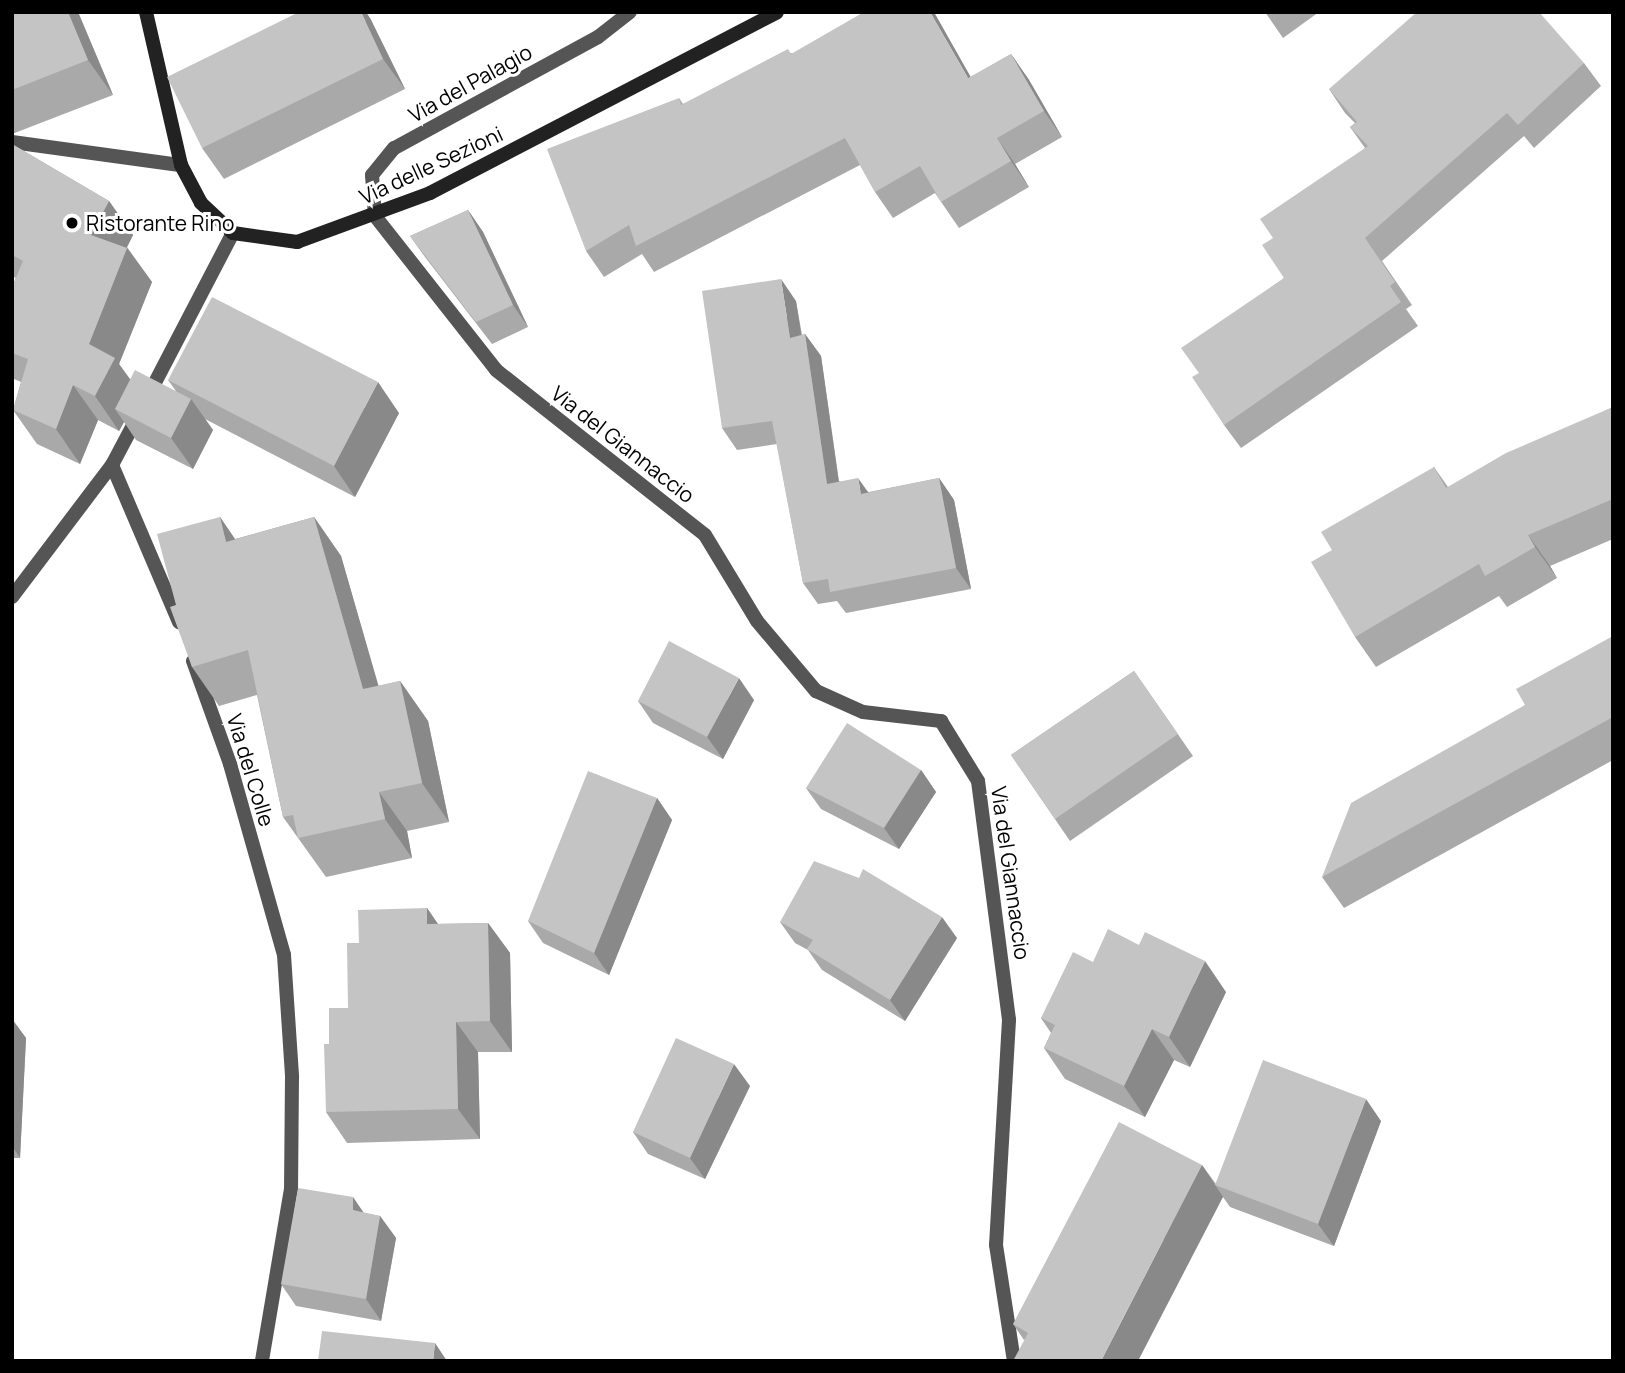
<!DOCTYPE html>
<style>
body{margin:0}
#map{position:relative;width:1625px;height:1373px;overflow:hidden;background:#fff;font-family:Manrope,sans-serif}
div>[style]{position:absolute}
.street>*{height:14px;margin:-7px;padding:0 7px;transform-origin:7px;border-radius:7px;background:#555}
.secondary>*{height:14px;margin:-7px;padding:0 7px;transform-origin:7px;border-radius:7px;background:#222}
.wall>*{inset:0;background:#a9a9a9}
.shaded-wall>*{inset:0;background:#898989}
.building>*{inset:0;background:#c4c4c4}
.dots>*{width:19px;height:19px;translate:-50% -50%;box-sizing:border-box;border:4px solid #fff;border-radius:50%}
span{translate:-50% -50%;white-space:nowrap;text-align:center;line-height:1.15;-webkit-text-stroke:6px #fff;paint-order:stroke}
.street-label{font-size:21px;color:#000}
.poi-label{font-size:21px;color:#000}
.left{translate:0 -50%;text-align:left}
.frame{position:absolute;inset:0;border:14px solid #000;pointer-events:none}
</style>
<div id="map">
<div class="street">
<div style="left:630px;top:12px;width:41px;rotate:142deg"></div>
<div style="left:598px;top:37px;width:232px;rotate:151.4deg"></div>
<div style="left:394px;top:148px;width:35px;rotate:129deg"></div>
<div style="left:372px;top:175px;width:41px;rotate:85.8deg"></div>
<div style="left:375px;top:216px;width:196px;rotate:51.8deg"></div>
<div style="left:496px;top:370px;width:266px;rotate:38.3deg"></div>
<div style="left:705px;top:535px;width:100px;rotate:58.8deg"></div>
<div style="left:757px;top:621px;width:92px;rotate:49.9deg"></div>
<div style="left:816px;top:691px;width:51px;rotate:24.1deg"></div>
<div style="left:863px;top:712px;width:79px;rotate:6.6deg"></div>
<div style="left:941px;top:721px;width:70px;rotate:58.3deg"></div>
<div style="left:978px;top:781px;width:241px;rotate:82.6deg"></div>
<div style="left:1009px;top:1020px;width:225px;rotate:93.3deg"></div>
<div style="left:996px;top:1245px;width:117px;rotate:81.2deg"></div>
<div style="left:12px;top:142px;width:171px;rotate:7.8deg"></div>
<div style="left:148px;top:396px;width:184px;rotate:-62.5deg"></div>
<div style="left:139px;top:414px;width:58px;rotate:117.9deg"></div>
<div style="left:112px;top:465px;width:171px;rotate:66.9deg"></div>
<div style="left:12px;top:597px;width:166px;rotate:-52.9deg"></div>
<div style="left:193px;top:661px;width:109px;rotate:70.2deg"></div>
<div style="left:230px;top:764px;width:198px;rotate:74.2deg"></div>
<div style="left:284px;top:955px;width:122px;rotate:86.2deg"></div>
<div style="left:292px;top:1077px;width:112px;rotate:90.5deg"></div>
<div style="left:291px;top:1189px;width:174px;rotate:99.6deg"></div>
</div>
<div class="secondary">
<div style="left:146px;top:12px;width:157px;rotate:77.1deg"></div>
<div style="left:181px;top:165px;width:43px;rotate:62.2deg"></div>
<div style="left:201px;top:203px;width:44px;rotate:43.2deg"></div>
<div style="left:233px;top:233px;width:65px;rotate:8deg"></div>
<div style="left:297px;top:242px;width:142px;rotate:-20.2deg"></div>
<div style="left:430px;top:193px;width:391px;rotate:-27.5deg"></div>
</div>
<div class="wall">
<div style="clip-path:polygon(12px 12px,78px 12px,113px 95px,12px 134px)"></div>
<div style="clip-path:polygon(1265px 12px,1319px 12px,1283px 38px)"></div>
<div style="clip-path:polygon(370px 18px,405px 89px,224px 179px,202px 148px)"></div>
<div style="clip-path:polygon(791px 53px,971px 77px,1011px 54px,1029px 80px,1062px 137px,1015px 164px,1029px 187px,959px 228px,935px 193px,893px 218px,875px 192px,860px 165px,654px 272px,642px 254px,604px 277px,586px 251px,679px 98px,683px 104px)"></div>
<div style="clip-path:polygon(1584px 63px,1601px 86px,1534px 148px,1524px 136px,1382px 261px,1412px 305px,1406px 309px,1418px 326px,1241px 448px,1224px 425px,1199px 373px,1284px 278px,1273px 238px,1365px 148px,1350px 127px,1355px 123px,1345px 113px,1329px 89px)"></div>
<div style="clip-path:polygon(12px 144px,109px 201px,133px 235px,127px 247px,152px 282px,119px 364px,130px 379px,176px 391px,168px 380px,399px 413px,355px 497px,205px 419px,213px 430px,193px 469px,136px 440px,124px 422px,119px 431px,98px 420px,80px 464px,37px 444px,13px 410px,21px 382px,14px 379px,12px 377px,12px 287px,16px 278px,12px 276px)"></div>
<div style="clip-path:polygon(468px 210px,483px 232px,528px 327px,492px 344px,425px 257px,410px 236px)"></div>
<div style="clip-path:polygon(796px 301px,802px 335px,805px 334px,821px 356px,839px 481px,869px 492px,939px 478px,954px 500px,971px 589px,846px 613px,837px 601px,818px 604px,803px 583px,777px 444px,737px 450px,722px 428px)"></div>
<div style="clip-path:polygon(1613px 407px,1613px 539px,1550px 566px,1557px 578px,1507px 607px,1499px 596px,1376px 667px,1355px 637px,1332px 550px,1434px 467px,1448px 487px)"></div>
<div style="clip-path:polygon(220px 517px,235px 539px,314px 517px,341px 556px,378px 686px,400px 681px,428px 721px,449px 822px,407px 831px,412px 858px,326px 877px,283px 817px,257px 695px,219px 706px,192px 667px,176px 605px)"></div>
<div style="clip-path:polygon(1613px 636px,1613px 760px,1344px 908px,1322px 877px,1525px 705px)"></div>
<div style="clip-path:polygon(1134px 671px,1193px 756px,1070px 841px,1011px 755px)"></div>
<div style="clip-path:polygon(754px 700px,723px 759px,653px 723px,638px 701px)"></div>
<div style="clip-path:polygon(921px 770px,936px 792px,899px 849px,821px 809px,806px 788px)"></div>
<div style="clip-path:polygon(657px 798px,672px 820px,609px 975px,543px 943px,528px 921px)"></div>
<div style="clip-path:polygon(427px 908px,438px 924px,488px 923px,510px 953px,512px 1052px,478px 1052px,480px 1139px,347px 1143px,326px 1112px,329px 1044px,348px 1008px,359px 943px)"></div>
<div style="clip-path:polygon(780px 922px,957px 938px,905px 1021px,822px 970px,808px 950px,795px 943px)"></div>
<div style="clip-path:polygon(1093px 962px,1226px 992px,1190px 1067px,1174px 1060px,1145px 1117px,1065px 1079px,1044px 1048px,1051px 1033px,1041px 1018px)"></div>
<div style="clip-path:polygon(12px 1019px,26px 1038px,20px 1158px,12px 1158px)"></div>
<div style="clip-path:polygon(750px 1086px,705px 1179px,648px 1154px,633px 1132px)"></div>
<div style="clip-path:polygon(1381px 1121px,1334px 1246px,1230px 1207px,1223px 1197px,1024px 1340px,1013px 1324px,1202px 1165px,1216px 1184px)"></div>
<div style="clip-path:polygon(364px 1213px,380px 1216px,396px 1238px,381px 1321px,296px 1306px,281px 1284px)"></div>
</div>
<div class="shaded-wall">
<div style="clip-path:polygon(68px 12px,78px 12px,113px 95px,88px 60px)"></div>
<div style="clip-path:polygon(361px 12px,366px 12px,370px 18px,405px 89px,383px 59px)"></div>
<div style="clip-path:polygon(930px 12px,934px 12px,986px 104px,968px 78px)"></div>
<div style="clip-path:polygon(1011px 54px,1029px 80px,1062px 137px,1044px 111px)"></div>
<div style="clip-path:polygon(997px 138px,1015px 164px,1029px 187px,1011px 161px)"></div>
<div style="clip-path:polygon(109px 201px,133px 235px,116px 269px,91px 235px)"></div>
<div style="clip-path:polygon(468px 210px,483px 232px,528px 327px,513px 305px)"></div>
<div style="clip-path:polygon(127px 248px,152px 282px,119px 364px,139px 392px,115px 409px,124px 422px,119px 431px,95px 396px,89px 344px)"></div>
<div style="clip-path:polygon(781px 279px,796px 301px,805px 359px,790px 338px)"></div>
<div style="clip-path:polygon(805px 334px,821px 356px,842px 505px,827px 484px)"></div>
<div style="clip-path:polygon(378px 382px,399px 413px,355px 497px,334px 466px)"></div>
<div style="clip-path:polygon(73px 385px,98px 420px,80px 464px,56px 429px)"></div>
<div style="clip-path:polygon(191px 399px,213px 430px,193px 469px,171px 438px)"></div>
<div style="clip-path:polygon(858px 478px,873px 499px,861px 494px)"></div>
<div style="clip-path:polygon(939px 478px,954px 500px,971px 589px,956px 568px)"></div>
<div style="clip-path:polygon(220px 517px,247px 557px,226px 542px)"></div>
<div style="clip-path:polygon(314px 517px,341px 556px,391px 729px,363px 689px)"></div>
<div style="clip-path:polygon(1528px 535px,1550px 566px,1557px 578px,1535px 547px)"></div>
<div style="clip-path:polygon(739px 678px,754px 700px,723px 759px,707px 737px)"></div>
<div style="clip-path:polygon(400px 681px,428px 721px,449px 822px,422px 783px)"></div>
<div style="clip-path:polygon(921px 770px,936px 792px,899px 849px,884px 828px)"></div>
<div style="clip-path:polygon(379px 792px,407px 831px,412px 858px,385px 819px)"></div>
<div style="clip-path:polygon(657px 798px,672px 820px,609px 975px,594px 953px)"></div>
<div style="clip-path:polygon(427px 908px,448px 939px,427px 924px)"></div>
<div style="clip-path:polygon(942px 917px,957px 938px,905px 1021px,890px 1000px)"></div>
<div style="clip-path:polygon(488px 923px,510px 953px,512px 1052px,490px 1021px)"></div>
<div style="clip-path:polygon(1205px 961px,1226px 992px,1190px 1067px,1169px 1037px)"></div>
<div style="clip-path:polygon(12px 1019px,26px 1038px,20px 1158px,12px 1146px)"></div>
<div style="clip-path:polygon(456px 1022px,478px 1052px,480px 1139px,458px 1109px)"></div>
<div style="clip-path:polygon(1152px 1029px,1174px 1060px,1145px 1117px,1124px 1086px)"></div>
<div style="clip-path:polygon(734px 1064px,750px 1086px,705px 1179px,690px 1158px)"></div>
<div style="clip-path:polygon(1366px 1099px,1381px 1121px,1334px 1246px,1318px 1224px)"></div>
<div style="clip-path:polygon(1202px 1165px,1223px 1197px,1138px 1361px,1101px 1361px)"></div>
<div style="clip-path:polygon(353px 1197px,368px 1219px,353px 1210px)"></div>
<div style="clip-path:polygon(380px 1216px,396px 1238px,381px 1321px,366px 1299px)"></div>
<div style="clip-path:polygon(435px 1343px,447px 1361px,433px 1361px)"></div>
</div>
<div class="building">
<div style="clip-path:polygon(12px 12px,68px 12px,88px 60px,12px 90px)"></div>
<div style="clip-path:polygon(299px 12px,361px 12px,383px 59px,202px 148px,167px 77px)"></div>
<div style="clip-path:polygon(864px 12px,930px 12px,968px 78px,1011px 54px,1044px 111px,997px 138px,1011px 161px,941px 202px,920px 166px,875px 192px,845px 138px,636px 246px,629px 225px,586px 251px,547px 149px,679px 98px,681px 105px,788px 49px,791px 54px)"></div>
<div style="clip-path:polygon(1417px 12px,1539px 12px,1584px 63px,1518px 125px,1507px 113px,1365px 238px,1395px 282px,1390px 286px,1401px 302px,1224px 425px,1192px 377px,1199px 373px,1181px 348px,1284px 278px,1262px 245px,1273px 238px,1260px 219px,1368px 146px,1350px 127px,1357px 122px,1329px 89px)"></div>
<div style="clip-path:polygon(12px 144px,109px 201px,91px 235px,127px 248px,89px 344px,115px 358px,95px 396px,73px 385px,56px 429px,13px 410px,28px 359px,12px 353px,12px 287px,23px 261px,12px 255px)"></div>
<div style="clip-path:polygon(468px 210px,513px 305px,476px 322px,410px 236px)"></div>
<div style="clip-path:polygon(781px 279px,790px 338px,805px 334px,827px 484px,858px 478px,861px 494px,939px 478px,956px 568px,830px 592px,828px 579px,803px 583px,772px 421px,722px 428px,702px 291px)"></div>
<div style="clip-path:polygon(212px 297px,378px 382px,334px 466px,168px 380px)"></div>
<div style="clip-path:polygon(135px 370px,191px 399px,171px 438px,115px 409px)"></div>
<div style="clip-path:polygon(1613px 407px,1613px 499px,1528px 535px,1535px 547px,1485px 576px,1479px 564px,1355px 637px,1311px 562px,1332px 550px,1321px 532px,1434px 467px,1446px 488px,1506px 453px)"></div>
<div style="clip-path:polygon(220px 517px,226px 542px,314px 517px,363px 689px,400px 681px,422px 783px,379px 792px,385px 819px,298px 838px,293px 815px,283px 817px,248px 650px,192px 667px,170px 607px,176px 605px,157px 534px)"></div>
<div style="clip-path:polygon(1613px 636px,1613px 717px,1322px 877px,1351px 803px,1525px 705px,1516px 689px)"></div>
<div style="clip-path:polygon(669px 641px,739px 678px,707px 737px,638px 701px)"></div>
<div style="clip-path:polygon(1134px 671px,1178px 734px,1055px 819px,1011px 755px)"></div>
<div style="clip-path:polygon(847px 723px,921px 770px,884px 828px,806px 788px)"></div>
<div style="clip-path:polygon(588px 771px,657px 798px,594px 953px,528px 921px)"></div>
<div style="clip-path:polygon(814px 861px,859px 878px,863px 869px,942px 917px,890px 1000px,807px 949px,813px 940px,780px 922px)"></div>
<div style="clip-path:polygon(427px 908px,427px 924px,488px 923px,490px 1021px,456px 1022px,458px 1109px,326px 1112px,324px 1044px,329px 1044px,329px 1008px,348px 1008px,347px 943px,359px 943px,358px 910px)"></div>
<div style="clip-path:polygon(1108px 929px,1139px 945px,1145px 932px,1205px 961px,1169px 1037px,1152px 1029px,1124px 1086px,1044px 1048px,1055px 1025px,1041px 1018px,1073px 952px,1093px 962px)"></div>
<div style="clip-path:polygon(676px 1038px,734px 1064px,690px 1158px,633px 1132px)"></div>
<div style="clip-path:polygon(1263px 1060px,1366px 1099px,1318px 1224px,1215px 1185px)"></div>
<div style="clip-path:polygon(1119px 1122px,1202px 1165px,1101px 1361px,1013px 1361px,1028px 1333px,1013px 1324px)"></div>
<div style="clip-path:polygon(298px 1188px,353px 1197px,353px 1210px,380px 1216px,366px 1299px,281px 1284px)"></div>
<div style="clip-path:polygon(322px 1331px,435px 1343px,433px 1361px,318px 1361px)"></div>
</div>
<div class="dots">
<div style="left:72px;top:223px;background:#000"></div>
</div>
<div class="street-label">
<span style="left:470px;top:83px;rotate:-29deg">Via del Palagio</span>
<span style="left:431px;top:165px;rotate:-25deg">Via delle Sezioni</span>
<span style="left:623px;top:444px;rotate:38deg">Via del Giannaccio</span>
<span style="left:251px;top:770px;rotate:73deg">Via del Colle</span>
<span style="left:1011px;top:873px;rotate:82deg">Via del Giannaccio</span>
</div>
<div class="poi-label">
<span class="left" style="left:86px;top:223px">Ristorante Rino</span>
</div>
<div class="frame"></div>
</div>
